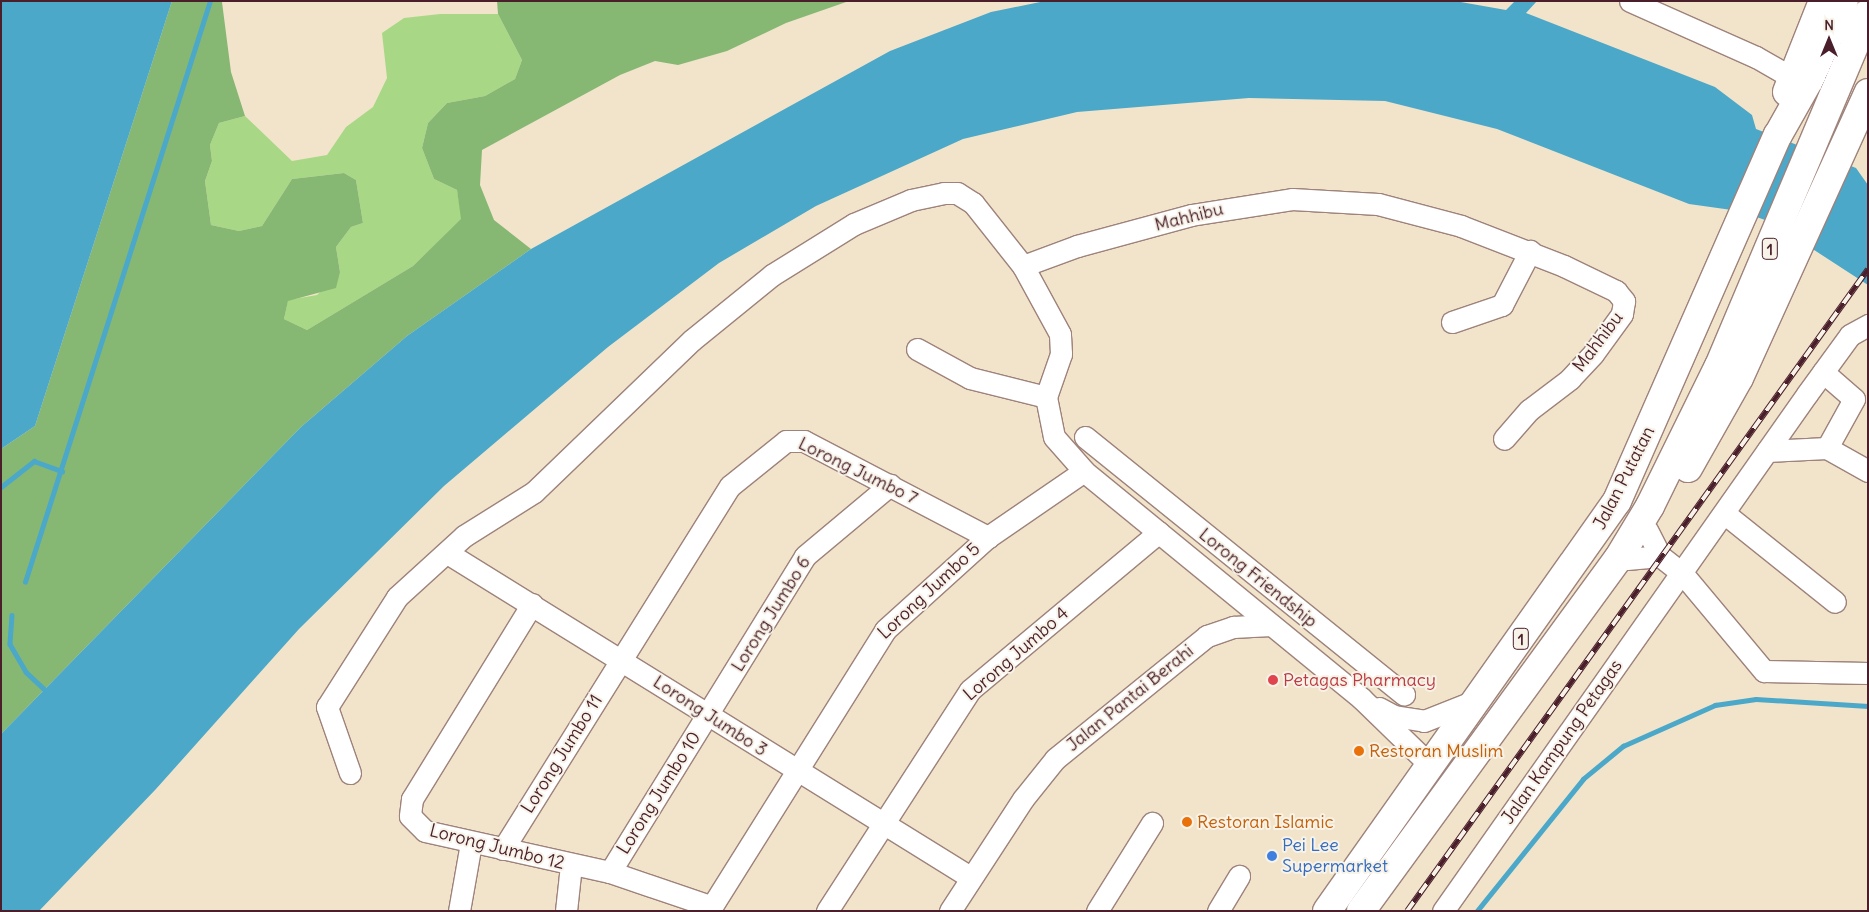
<!DOCTYPE html>
<style>
body{margin:0}
#map{position:relative;width:1869px;height:912px;overflow:hidden;background:#f2e4cb;font-family:Delius,sans-serif}
div>[style]{position:absolute}
.green>*{inset:0;background:#a8d886}
.forest>*{inset:0;background:#86b873}
.water>*{inset:0;background:#4ba8c9}
.stream>*{height:4.5px;margin:-2.25px;padding:0 2.25px;transform-origin:2.25px;border-radius:2.25px;background:#4ba8c9}
.roads{filter:drop-shadow(1px 0 #9e827b) drop-shadow(-1px 0 #9e827b) drop-shadow(0 1px #9e827b) drop-shadow(0 -1px #9e827b)}
.minor>*{height:21px;margin:-10.5px;padding:0 10.5px;transform-origin:10.5px;border-radius:10.5px;background:#fff}
.highway>*{height:28px;margin:-14px;padding:0 14px;transform-origin:14px;border-radius:14px;background:#fff}
.rail>*{height:5.5px;margin-top:-2.75px;transform-origin:0;background:repeating-linear-gradient(90deg,#f7f3e8 0 11px,#4a1f2b 0 22px);box-sizing:border-box;border-block:1px solid #4a1f2b}
.dots>*{width:14px;height:14px;translate:-50% -50%;box-sizing:border-box;border:2px solid #f7f3e8;border-radius:50%}
span{translate:-50% -50%;white-space:nowrap;text-align:center;line-height:1.15;-webkit-text-stroke:4px #f7f3e8;paint-order:stroke}
.shield-label span{padding:1px 4px;background:#f7f3e8;border:1px solid;border-radius:4px;-webkit-text-stroke-width:0}
.shield-label{font-size:16px;color:#4a1f2b;font-weight:700}
.street-label{font-size:18px;color:#4a1f2b}
.health-label{font-size:18px;color:#be3a42}
.left{translate:0 -50%;text-align:left}
.food-label{font-size:18px;color:#c56008}
.shop-label{font-size:18px;color:#366cbe}
.frame{position:absolute;inset:0;border:2px solid #4a1f2b;pointer-events:none}
.north{position:absolute;left:1804px;top:15px;width:50px;height:50px;-webkit-text-stroke:4px #f7f3e8;paint-order:stroke;rotate:0deg;font-size:14px;font-weight:700;line-height:20px;text-align:center;color:#4a1f2b}
.north::after{content:'';display:block;margin:auto;width:18px;height:22px;background:#4a1f2b;clip-path:polygon(50% 0,100% 100%,50% 72%,0 100%)}
</style>
<div id="map">
<div class="green">
<div style="clip-path:polygon(440px 14px,498px 14px,522px 60px,515px 79px,485px 96px,447px 103px,428px 123px,422px 148px,434px 179px,457px 190px,462px 219px,413px 266px,307px 330px,284px 319px,288px 300px,317px 295px,340px 272px,336px 247px,351px 227px,363px 223px,356px 180px,344px 173px,292px 179px,262px 226px,239px 231px,211px 225px,205px 181px,212px 161px,210px 145px,219px 123px,245px 116px,292px 161px,327px 155px,346px 127px,373px 107px,387px 78px,382px 33px,404px 18px)"></div>
</div>
<div class="forest">
<div style="clip-path:polygon(172px 1px,222px 2px,231px 72px,245px 116px,219px 123px,210px 145px,212px 161px,205px 181px,211px 225px,239px 231px,262px 226px,292px 179px,344px 173px,356px 180px,363px 223px,351px 227px,336px 247px,340px 272px,336px 288px,288px 301px,284px 319px,307px 330px,413px 266px,461px 219px,457px 190px,434px 179px,422px 148px,428px 123px,447px 103px,485px 96px,515px 79px,522px 60px,498px 14px,497px 1px,849px 1px,786px 23px,727px 51px,678px 65px,655px 61px,620px 75px,482px 150px,480px 185px,494px 220px,531px 249px,407px 336px,301px 427px,1px 734px,1px 449px,35px 426px)"></div>
</div>
<div class="water">
<div style="clip-path:polygon(1px 1px,172px 1px,35px 426px,1px 449px)"></div>
<div style="clip-path:polygon(1045px 1px,1455px 1px,1506px 10px,1515px 1px,1537px 1px,1526px 13px,1715px 87px,1752px 115px,1756px 129px,1856px 168px,1868px 185px,1868px 285px,1771px 222px,1739px 211px,1689px 204px,1497px 129px,1385px 101px,1249px 98px,1077px 112px,963px 139px,816px 206px,719px 263px,608px 347px,444px 486px,299px 629px,156px 789px,39px 911px,1px 911px,1px 734px,301px 427px,407px 336px,531px 249px,890px 51px,991px 12px)"></div>
</div>
<div class="stream">
<div style="left:1px;top:487px;width:42px;rotate:-38.2deg"></div>
<div style="left:34px;top:461px;width:30px;rotate:20deg"></div>
<div style="left:25px;top:582px;width:610px;rotate:-72.34deg"></div>
<div style="left:12px;top:615px;width:29px;rotate:94deg"></div>
<div style="left:10px;top:644px;width:32px;rotate:60deg"></div>
<div style="left:26px;top:672px;width:25px;rotate:43deg"></div>
<div style="left:1477px;top:911px;width:169px;rotate:-51.2deg"></div>
<div style="left:1583px;top:779px;width:52px;rotate:-39.5deg"></div>
<div style="left:1623px;top:746px;width:101px;rotate:-24deg"></div>
<div style="left:1715px;top:705px;width:41px;rotate:-8.3deg"></div>
<div style="left:1756px;top:699px;width:112px;rotate:3.6deg"></div>
</div>
<div class="roads">
<div class="minor">
<div style="left:1630px;top:1px;width:138px;rotate:24deg"></div>
<div style="left:1756px;top:57px;width:40px;rotate:29.7deg"></div>
<div style="left:1452px;top:322px;width:53px;rotate:-18.8deg"></div>
<div style="left:1502px;top:305px;width:61px;rotate:-62.6deg"></div>
<div style="left:917px;top:349px;width:60px;rotate:28.7deg"></div>
<div style="left:970px;top:378px;width:78px;rotate:14deg"></div>
<div style="left:1823px;top:372px;width:41px;rotate:41.1deg"></div>
<div style="left:1854px;top:399px;width:56px;rotate:118.9deg"></div>
<div style="left:1085px;top:437px;width:410px;rotate:38.9deg"></div>
<div style="left:1767px;top:451px;width:60px;rotate:-2.9deg"></div>
<div style="left:1827px;top:448px;width:47px;rotate:29.3deg"></div>
<div style="left:1724px;top:513px;width:142px;rotate:38.7deg"></div>
<div style="left:1647px;top:530px;width:29px;rotate:63deg"></div>
<div style="left:1660px;top:556px;width:28px;rotate:38deg"></div>
<div style="left:1682px;top:573px;width:128px;rotate:50.1deg"></div>
<div style="left:1764px;top:671px;width:104px;rotate:1.1deg"></div>
<div style="left:449px;top:554px;width:613px;rotate:31.8deg"></div>
<div style="left:1627px;top:559px;width:33px;rotate:-5deg"></div>
<div style="left:532px;top:604px;width:229px;rotate:121.6deg"></div>
<div style="left:412px;top:799px;width:17px;rotate:97deg"></div>
<div style="left:410px;top:816px;width:21px;rotate:45deg"></div>
<div style="left:425px;top:831px;width:189px;rotate:12.5deg"></div>
<div style="left:610px;top:872px;width:106px;rotate:18.8deg"></div>
<div style="left:1379px;top:708px;width:17px;rotate:28deg"></div>
<div style="left:1394px;top:716px;width:30px;rotate:9deg"></div>
<div style="left:1424px;top:721px;width:57px;rotate:-21.6deg"></div>
<div style="left:1431px;top:766px;width:98px;rotate:-135.8deg"></div>
<div style="left:1361px;top:698px;width:358px;rotate:-140.7deg"></div>
<div style="left:1084px;top:471px;width:45px;rotate:-131.4deg"></div>
<div style="left:1054px;top:437px;width:41px;rotate:-101.3deg"></div>
<div style="left:1046px;top:397px;width:46px;rotate:-70.8deg"></div>
<div style="left:1061px;top:354px;width:20px;rotate:-93deg"></div>
<div style="left:1060px;top:334px;width:77px;rotate:-118.6deg"></div>
<div style="left:1023px;top:266px;width:58px;rotate:-20.3deg"></div>
<div style="left:1077px;top:246px;width:118px;rotate:-15.2deg"></div>
<div style="left:1191px;top:215px;width:102px;rotate:-9deg"></div>
<div style="left:1292px;top:199px;width:86px;rotate:3.3deg"></div>
<div style="left:1378px;top:204px;width:86px;rotate:14.8deg"></div>
<div style="left:1461px;top:226px;width:110px;rotate:21.2deg"></div>
<div style="left:1564px;top:266px;width:58px;rotate:25.7deg"></div>
<div style="left:1616px;top:291px;width:13px;rotate:51deg"></div>
<div style="left:1624px;top:301px;width:13px;rotate:99deg"></div>
<div style="left:1622px;top:314px;width:49px;rotate:125.9deg"></div>
<div style="left:1593px;top:354px;width:34px;rotate:133deg"></div>
<div style="left:1570px;top:379px;width:51px;rotate:142.9deg"></div>
<div style="left:1529px;top:410px;width:38px;rotate:131deg"></div>
<div style="left:350px;top:773px;width:70px;rotate:-109.2deg"></div>
<div style="left:327px;top:707px;width:130px;rotate:-57.5deg"></div>
<div style="left:397px;top:597px;width:91px;rotate:-42.3deg"></div>
<div style="left:464px;top:536px;width:83px;rotate:-32.2deg"></div>
<div style="left:534px;top:492px;width:219px;rotate:-43.9deg"></div>
<div style="left:692px;top:340px;width:103px;rotate:-39.1deg"></div>
<div style="left:772px;top:275px;width:97px;rotate:-31.9deg"></div>
<div style="left:854px;top:224px;width:62px;rotate:-22.8deg"></div>
<div style="left:911px;top:200px;width:34px;rotate:-12deg"></div>
<div style="left:944px;top:193px;width:13px"></div>
<div style="left:957px;top:193px;width:19px;rotate:32deg"></div>
<div style="left:973px;top:203px;width:80px;rotate:51.6deg"></div>
<div style="left:503px;top:849px;width:428px;rotate:-58deg"></div>
<div style="left:730px;top:486px;width:72px;rotate:-38.8deg"></div>
<div style="left:786px;top:441px;width:18px"></div>
<div style="left:804px;top:441px;width:208px;rotate:27.6deg"></div>
<div style="left:610px;top:872px;width:371px;rotate:-58.3deg"></div>
<div style="left:805px;top:556px;width:111px;rotate:-39.9deg"></div>
<div style="left:459px;top:911px;width:69px;rotate:-80deg"></div>
<div style="left:566px;top:911px;width:46px;rotate:-83.8deg"></div>
<div style="left:709px;top:911px;width:332px;rotate:-57.9deg"></div>
<div style="left:885px;top:630px;width:139px;rotate:-42.1deg"></div>
<div style="left:988px;top:537px;width:116px;rotate:-34.5deg"></div>
<div style="left:827px;top:911px;width:263px;rotate:-57.1deg"></div>
<div style="left:970px;top:690px;width:246px;rotate:-39.9deg"></div>
<div style="left:950px;top:911px;width:134px;rotate:-56.9deg"></div>
<div style="left:1023px;top:799px;width:51px;rotate:-51.3deg"></div>
<div style="left:1055px;top:759px;width:196px;rotate:-39deg"></div>
<div style="left:1207px;top:636px;width:28px;rotate:-19deg"></div>
<div style="left:1233px;top:627px;width:38px;rotate:-3deg"></div>
<div style="left:1097px;top:911px;width:104px;rotate:-58deg"></div>
<div style="left:1218px;top:911px;width:41px;rotate:-59deg"></div>
<div style="left:1443px;top:911px;width:632px;rotate:-54.85deg"></div>
<div style="left:1807px;top:394px;width:73px;rotate:-53.9deg"></div>
<div style="left:1850px;top:335px;width:21px;rotate:-29deg"></div>
</div>
<div class="highway">
<div style="left:1787px;top:92px;width:98px;rotate:-68.4deg"></div>
<div style="left:1688px;top:468px;width:103px;rotate:-60.5deg"></div>
<div style="left:1739px;top:378px;width:313px;rotate:-65.6deg"></div>
<div style="left:1327px;top:911px;width:502px;rotate:-54.73deg"></div>
<div style="left:1617px;top:501px;width:400px;rotate:-66.3deg"></div>
<div style="left:1778px;top:135px;width:63px;rotate:-60.6deg"></div>
<div style="left:1809px;top:80px;width:86px;rotate:-66.1deg"></div>
<div style="left:1361px;top:911px;width:436px;rotate:-53.9deg"></div>
<div style="left:1618px;top:559px;width:62px;rotate:-58.9deg"></div>
<div style="left:1650px;top:506px;width:156px;rotate:-63.8deg"></div>
<div style="left:1719px;top:366px;width:383px;rotate:-67.1deg"></div>
</div>
</div>
<div class="rail">
<div style="left:1407px;top:911px;width:790px;rotate:-54.32deg"></div>
</div>
<div class="dots">
<div style="left:1273px;top:680px;background:#e0444e"></div>
<div style="left:1359px;top:751px;background:#e8710a"></div>
<div style="left:1187px;top:822px;background:#e8710a"></div>
<div style="left:1272px;top:856px;background:#3f7fe0"></div>
</div>
<div class="shield-label">
<span style="left:1770px;top:249px">1</span>
<span style="left:1521px;top:639px">1</span>
</div>
<div class="street-label">
<span style="left:1189px;top:217px;rotate:-14deg">Mahhibu</span>
<span style="left:1598px;top:342px;rotate:-53deg">Mahhibu</span>
<span style="left:858px;top:471px;rotate:26deg">Lorong Jumbo 7</span>
<span style="left:1624px;top:478px;rotate:-63deg">Jalan Putatan</span>
<span style="left:1258px;top:578px;rotate:39deg">Lorong Friendship</span>
<span style="left:929px;top:591px;rotate:-43deg">Lorong Jumbo 5</span>
<span style="left:771px;top:614px;rotate:-58deg">Lorong Jumbo 6</span>
<span style="left:1016px;top:654px;rotate:-41deg">Lorong Jumbo 4</span>
<span style="left:1130px;top:698px;rotate:-39deg">Jalan Pantai Berahi</span>
<span style="left:710px;top:716px;rotate:33deg">Lorong Jumbo 3</span>
<span style="left:1562px;top:742px;rotate:-55deg">Jalan Kampung Petagas</span>
<span style="left:562px;top:754px;rotate:-58deg">Lorong Jumbo 11</span>
<span style="left:659px;top:793px;rotate:-58deg">Lorong Jumbo 10</span>
<span style="left:497px;top:847px;rotate:14deg">Lorong Jumbo 12</span>
</div>
<div class="health-label">
<span class="left" style="left:1283px;top:680px">Petagas Pharmacy</span>
</div>
<div class="food-label">
<span class="left" style="left:1369px;top:751px">Restoran Muslim</span>
<span class="left" style="left:1197px;top:822px">Restoran Islamic</span>
</div>
<div class="shop-label">
<span class="left" style="left:1282px;top:856px">Pei Lee<br>Supermarket</span>
</div>
<div class="frame"></div>
<div class="north">N</div>
</div>
